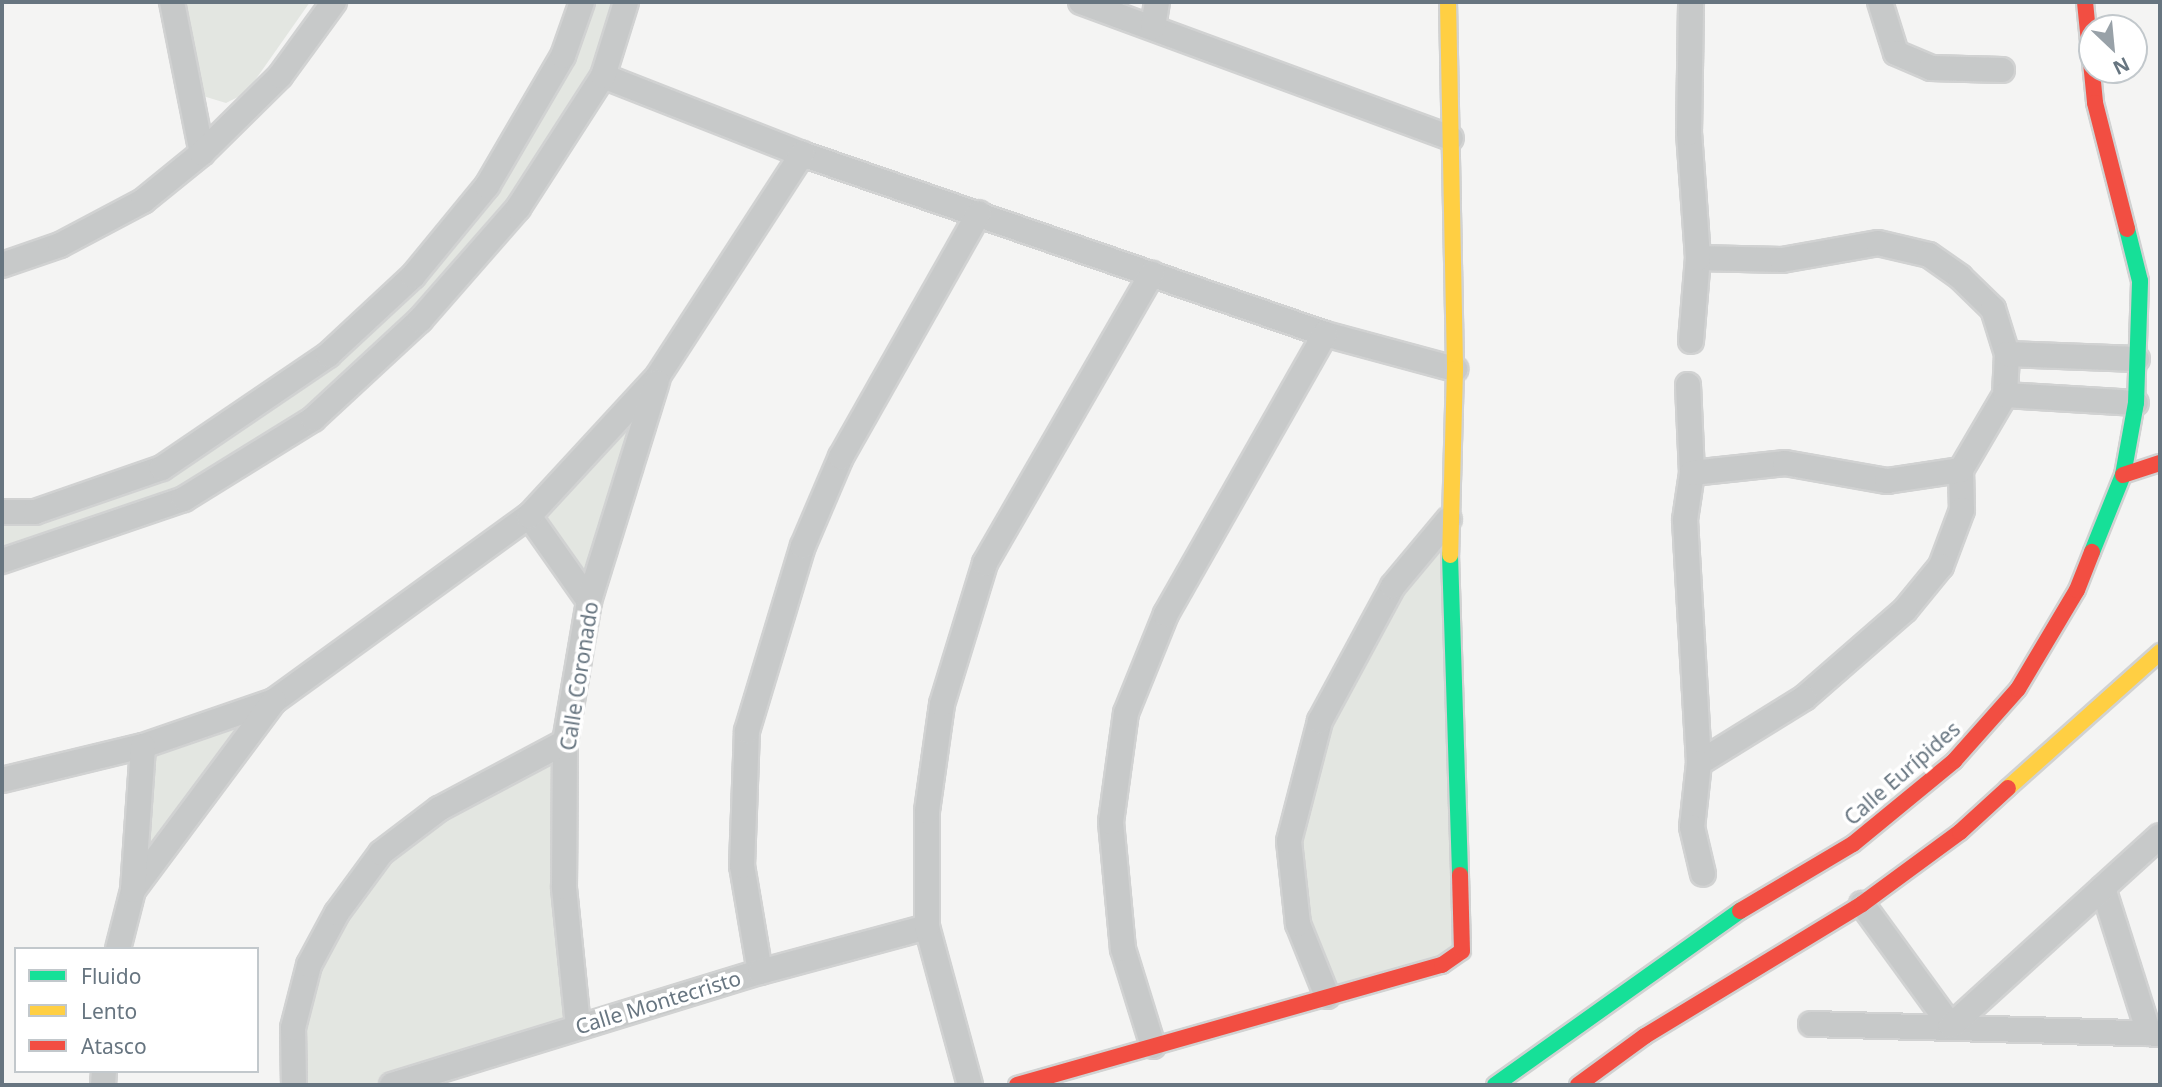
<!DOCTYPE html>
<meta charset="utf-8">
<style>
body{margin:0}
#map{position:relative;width:2162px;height:1087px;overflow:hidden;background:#f4f4f3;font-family:"Noto Sans",sans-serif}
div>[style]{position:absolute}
.green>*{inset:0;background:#e3e6e1}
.roads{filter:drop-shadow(2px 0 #d1d2d2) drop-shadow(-2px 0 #d1d2d2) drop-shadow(0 2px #d1d2d2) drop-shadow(0 -2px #d1d2d2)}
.street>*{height:24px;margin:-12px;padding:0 12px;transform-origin:12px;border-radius:12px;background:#c7c9c9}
.fast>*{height:16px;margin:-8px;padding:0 8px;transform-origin:8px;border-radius:8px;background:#16e098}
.slow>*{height:16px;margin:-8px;padding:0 8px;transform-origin:8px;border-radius:8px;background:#ffcf43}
.jam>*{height:16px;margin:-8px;padding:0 8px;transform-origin:8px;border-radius:8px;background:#f24e42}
span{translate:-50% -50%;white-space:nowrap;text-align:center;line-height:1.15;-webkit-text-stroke:7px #fff;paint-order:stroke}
.street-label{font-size:21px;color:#677580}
.frame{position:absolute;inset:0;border:4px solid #677580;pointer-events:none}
.legend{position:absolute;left:14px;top:947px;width:245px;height:126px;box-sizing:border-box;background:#fff;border:2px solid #c2c8cc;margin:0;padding:9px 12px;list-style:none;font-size:21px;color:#677580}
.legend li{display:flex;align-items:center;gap:14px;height:35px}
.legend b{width:35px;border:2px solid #c2c8cc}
.north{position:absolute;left:2078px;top:14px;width:70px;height:70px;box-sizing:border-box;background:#fff;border:2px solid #c2c8cc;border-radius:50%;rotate:154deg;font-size:19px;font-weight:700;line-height:28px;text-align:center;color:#677580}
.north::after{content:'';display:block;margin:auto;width:24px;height:32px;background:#98a1a8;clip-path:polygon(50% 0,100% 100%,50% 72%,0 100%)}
</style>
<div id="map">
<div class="green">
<div style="clip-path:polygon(182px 2px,310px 2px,246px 93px,226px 103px,203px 96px)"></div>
<div style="clip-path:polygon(582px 2px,626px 2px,603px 76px,518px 208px,313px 419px,184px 499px,2px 561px,2px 512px,162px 468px,328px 355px,487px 186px)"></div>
<div style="clip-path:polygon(658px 376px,589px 601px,529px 516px)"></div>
<div style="clip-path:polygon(1449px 519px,1462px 951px,1327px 996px,1289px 841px,1320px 721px)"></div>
<div style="clip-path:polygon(274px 701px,133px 890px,143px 746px)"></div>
<div style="clip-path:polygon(565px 742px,578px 1026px,392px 1085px,294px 1085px,309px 965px,381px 853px)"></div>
</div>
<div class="roads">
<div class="street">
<div style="left:172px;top:2px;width:154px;rotate:78.8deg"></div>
<div style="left:1081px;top:2px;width:394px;rotate:20.2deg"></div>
<div style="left:1880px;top:2px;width:53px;rotate:72.6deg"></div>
<div style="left:1896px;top:53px;width:38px;rotate:23deg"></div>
<div style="left:1931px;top:68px;width:71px;rotate:1.6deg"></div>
<div style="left:1153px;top:27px;width:25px;rotate:-81deg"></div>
<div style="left:603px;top:76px;width:214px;rotate:21.4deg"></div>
<div style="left:802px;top:154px;width:553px;rotate:18.99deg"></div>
<div style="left:1325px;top:334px;width:135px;rotate:15.1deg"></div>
<div style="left:1698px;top:258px;width:84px;rotate:1.4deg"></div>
<div style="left:1782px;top:260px;width:97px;rotate:-10deg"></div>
<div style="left:1878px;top:243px;width:52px;rotate:13.2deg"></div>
<div style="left:1929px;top:255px;width:38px;rotate:35deg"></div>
<div style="left:1960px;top:277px;width:46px;rotate:44.1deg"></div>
<div style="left:1993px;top:309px;width:47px;rotate:72.7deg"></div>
<div style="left:2007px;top:354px;width:41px;rotate:92.8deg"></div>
<div style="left:2005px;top:395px;width:87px;rotate:120.4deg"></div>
<div style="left:1961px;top:470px;width:40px;rotate:88.6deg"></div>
<div style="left:1962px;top:510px;width:60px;rotate:110.6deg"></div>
<div style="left:1941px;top:566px;width:57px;rotate:129.3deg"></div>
<div style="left:1905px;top:610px;width:134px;rotate:138.9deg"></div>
<div style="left:1804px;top:698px;width:123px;rotate:148.2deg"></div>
<div style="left:2px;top:265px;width:61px;rotate:-19deg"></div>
<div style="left:60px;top:245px;width:94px;rotate:-27.9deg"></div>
<div style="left:143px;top:201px;width:76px;rotate:-39.1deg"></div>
<div style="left:202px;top:153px;width:110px;rotate:-44.6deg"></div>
<div style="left:280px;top:76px;width:92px;rotate:-53.9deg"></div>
<div style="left:1691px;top:341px;width:83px;rotate:-85.2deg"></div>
<div style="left:1698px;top:258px;width:125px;rotate:-94.1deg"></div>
<div style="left:1689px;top:133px;width:131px;rotate:-89.1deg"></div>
<div style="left:2007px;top:354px;width:130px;rotate:2.2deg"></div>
<div style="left:1688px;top:385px;width:88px;rotate:87.4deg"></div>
<div style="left:1692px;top:473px;width:48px;rotate:98.5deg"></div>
<div style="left:1685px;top:520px;width:243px;rotate:86.7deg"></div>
<div style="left:1699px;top:763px;width:64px;rotate:96.2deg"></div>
<div style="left:1692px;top:827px;width:48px;rotate:76.8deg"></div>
<div style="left:2005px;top:395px;width:131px;rotate:3.5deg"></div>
<div style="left:1692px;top:473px;width:94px;rotate:-6.1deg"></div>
<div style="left:1785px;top:463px;width:104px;rotate:10deg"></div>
<div style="left:1887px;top:481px;width:75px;rotate:-8.5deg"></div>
<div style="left:2px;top:512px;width:33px"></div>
<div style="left:35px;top:512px;width:134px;rotate:-19.1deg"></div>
<div style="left:162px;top:468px;width:201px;rotate:-34.2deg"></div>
<div style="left:328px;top:355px;width:116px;rotate:-42.9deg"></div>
<div style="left:413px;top:276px;width:117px;rotate:-50.6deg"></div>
<div style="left:487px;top:186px;width:151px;rotate:-59.7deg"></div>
<div style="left:563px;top:56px;width:57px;rotate:-70.6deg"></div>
<div style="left:529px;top:516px;width:104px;rotate:54.8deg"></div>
<div style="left:2px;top:561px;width:192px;rotate:-18.8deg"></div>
<div style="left:184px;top:499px;width:152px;rotate:-31.8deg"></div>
<div style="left:313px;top:419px;width:146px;rotate:-42.8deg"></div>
<div style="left:420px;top:320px;width:149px;rotate:-48.8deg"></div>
<div style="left:518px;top:208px;width:157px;rotate:-57.2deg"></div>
<div style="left:603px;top:76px;width:77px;rotate:-72.7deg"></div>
<div style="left:2px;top:780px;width:145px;rotate:-13.6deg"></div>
<div style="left:143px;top:746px;width:139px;rotate:-19deg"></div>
<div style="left:274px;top:701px;width:315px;rotate:-36deg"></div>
<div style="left:529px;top:516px;width:190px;rotate:-47.3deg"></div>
<div style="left:658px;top:376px;width:265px;rotate:-57deg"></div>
<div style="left:2103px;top:888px;width:152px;rotate:72.4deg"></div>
<div style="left:133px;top:890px;width:236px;rotate:-53.3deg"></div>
<div style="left:1862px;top:904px;width:151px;rotate:53.9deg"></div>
<div style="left:118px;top:949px;width:61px;rotate:-75.7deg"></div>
<div style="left:133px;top:890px;width:144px;rotate:-86deg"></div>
<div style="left:760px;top:972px;width:108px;rotate:-99.6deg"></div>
<div style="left:742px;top:866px;width:135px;rotate:-87.9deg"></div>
<div style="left:747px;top:731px;width:193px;rotate:-73.2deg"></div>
<div style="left:803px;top:546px;width:97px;rotate:-66.9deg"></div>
<div style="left:841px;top:457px;width:280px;rotate:-60.5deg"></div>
<div style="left:1327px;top:996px;width:78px;rotate:-111.9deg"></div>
<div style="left:1298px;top:924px;width:83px;rotate:-96.2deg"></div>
<div style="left:1289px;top:841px;width:124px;rotate:-75.5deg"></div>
<div style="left:1320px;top:721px;width:153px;rotate:-61.6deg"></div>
<div style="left:1393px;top:586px;width:87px;rotate:-50.1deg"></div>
<div style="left:1811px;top:1024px;width:349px;rotate:1.6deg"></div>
<div style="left:578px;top:1026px;width:140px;rotate:-95.8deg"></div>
<div style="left:564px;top:887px;width:145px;rotate:-89.6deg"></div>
<div style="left:565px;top:742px;width:143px;rotate:-80.3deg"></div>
<div style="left:589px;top:601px;width:229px;rotate:-72.8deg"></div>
<div style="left:1951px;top:1026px;width:282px;rotate:-42.3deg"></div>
<div style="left:1153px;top:1046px;width:102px;rotate:-107.2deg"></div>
<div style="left:1123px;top:949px;width:128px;rotate:-95.4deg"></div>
<div style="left:1111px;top:822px;width:110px;rotate:-82.2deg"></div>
<div style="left:1126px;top:713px;width:107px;rotate:-68deg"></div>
<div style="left:1166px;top:614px;width:322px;rotate:-60.4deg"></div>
<div style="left:103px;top:1085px;width:14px;rotate:-86deg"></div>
<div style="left:294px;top:1085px;width:57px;rotate:-91deg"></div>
<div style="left:293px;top:1028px;width:65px;rotate:-75.7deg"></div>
<div style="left:309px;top:965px;width:59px;rotate:-61.7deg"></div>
<div style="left:337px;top:913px;width:74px;rotate:-53.7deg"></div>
<div style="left:381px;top:853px;width:73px;rotate:-37.2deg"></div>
<div style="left:439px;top:809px;width:143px;rotate:-28deg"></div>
<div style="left:392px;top:1085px;width:385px;rotate:-17.1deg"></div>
<div style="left:760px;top:972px;width:173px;rotate:-15.1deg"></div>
<div style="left:970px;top:1085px;width:164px;rotate:-105.2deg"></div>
<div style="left:927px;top:927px;width:116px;rotate:-90deg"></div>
<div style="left:927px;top:811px;width:108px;rotate:-82deg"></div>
<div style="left:942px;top:704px;width:147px;rotate:-73deg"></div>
<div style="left:985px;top:563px;width:334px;rotate:-60deg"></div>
</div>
<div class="fast">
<div style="left:2092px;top:552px;width:83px;rotate:-68.1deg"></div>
<div style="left:2123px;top:475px;width:73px;rotate:-79.8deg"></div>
<div style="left:2136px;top:403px;width:122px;rotate:-88.1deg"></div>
<div style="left:2140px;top:281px;width:54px;rotate:-104deg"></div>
<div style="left:1450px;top:555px;width:320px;rotate:88.2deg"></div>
<div style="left:1495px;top:1085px;width:301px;rotate:-35.4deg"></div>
</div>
<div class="slow">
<div style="left:1448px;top:2px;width:367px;rotate:88.9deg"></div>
<div style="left:1455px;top:369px;width:186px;rotate:91.5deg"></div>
<div style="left:2008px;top:788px;width:204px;rotate:-41.8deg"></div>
</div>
<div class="jam">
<div style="left:2085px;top:2px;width:101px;rotate:84.3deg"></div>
<div style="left:2095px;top:103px;width:130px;rotate:75.7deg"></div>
<div style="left:2123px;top:475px;width:39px;rotate:-18deg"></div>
<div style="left:1740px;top:911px;width:131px;rotate:-30.7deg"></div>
<div style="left:1853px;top:844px;width:131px;rotate:-39.4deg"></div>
<div style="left:1954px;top:761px;width:96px;rotate:-48.4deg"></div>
<div style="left:2018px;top:689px;width:115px;rotate:-59.2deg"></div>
<div style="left:2077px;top:590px;width:41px;rotate:-68.5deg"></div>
<div style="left:1017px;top:1085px;width:442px;rotate:-15.8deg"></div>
<div style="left:1442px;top:965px;width:24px;rotate:-35deg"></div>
<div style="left:1462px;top:951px;width:76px;rotate:-91.5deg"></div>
<div style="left:1578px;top:1085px;width:83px;rotate:-36.2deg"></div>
<div style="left:1645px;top:1036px;width:254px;rotate:-31.3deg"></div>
<div style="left:1862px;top:904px;width:122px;rotate:-36.3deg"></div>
<div style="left:1960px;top:832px;width:65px;rotate:-42.5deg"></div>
</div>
</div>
<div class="street-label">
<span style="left:579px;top:676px;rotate:-81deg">Calle Coronado</span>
<span style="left:1902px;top:773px;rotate:-41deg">Calle Eurípides</span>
<span style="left:658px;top:1002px;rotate:-17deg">Calle Montecristo</span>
</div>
<div class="frame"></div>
<ul class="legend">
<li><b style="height:9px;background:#16e098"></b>Fluido</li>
<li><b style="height:9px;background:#ffcf43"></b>Lento</li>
<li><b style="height:9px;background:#f24e42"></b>Atasco</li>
</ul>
<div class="north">N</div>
</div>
